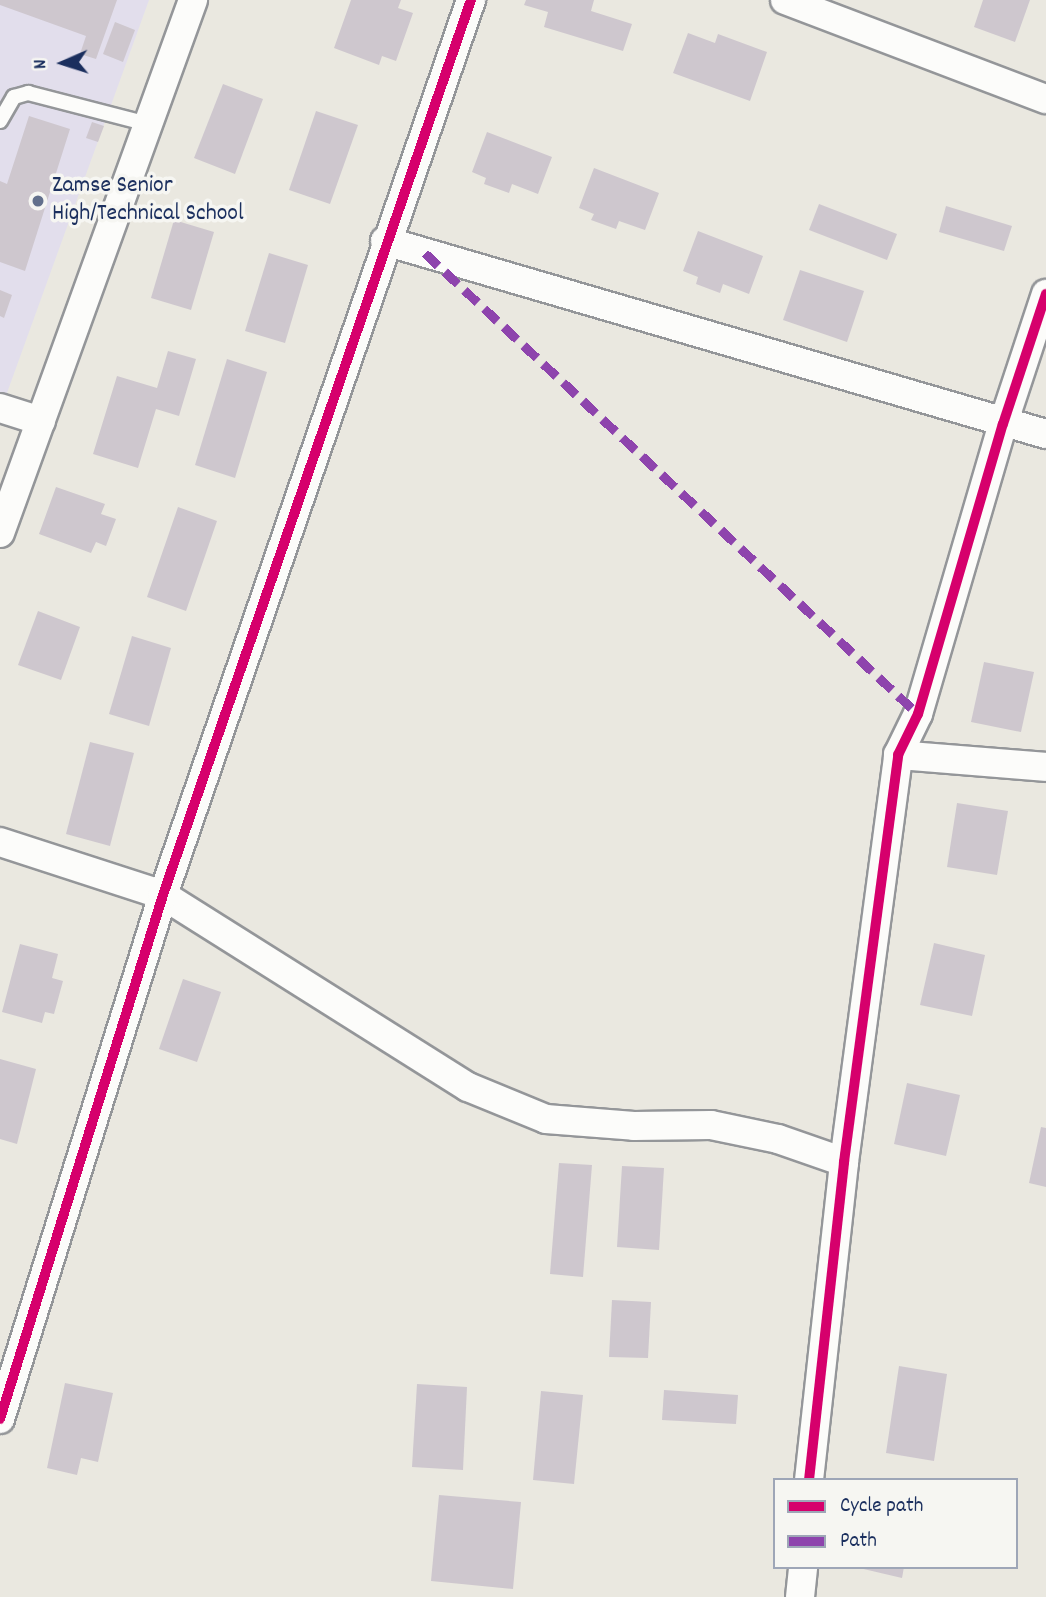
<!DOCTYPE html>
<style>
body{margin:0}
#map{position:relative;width:1046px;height:1597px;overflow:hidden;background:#eae8e0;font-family:Dekko,sans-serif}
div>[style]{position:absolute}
.built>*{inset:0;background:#e2deec}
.building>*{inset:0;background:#cec7ce}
.roads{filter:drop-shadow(2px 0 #949699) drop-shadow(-2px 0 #949699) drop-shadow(0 2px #949699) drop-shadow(0 -2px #949699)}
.lane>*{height:14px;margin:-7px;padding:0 7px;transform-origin:7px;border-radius:7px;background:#fcfcfa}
.street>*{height:28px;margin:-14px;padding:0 14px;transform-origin:14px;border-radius:14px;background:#fcfcfa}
.quiet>*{height:9px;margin-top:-4.5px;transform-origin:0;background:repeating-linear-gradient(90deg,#8e44ad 0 18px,transparent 0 27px)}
.cycleway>*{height:10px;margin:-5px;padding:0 5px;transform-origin:5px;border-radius:5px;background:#d6006c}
.dots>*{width:19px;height:19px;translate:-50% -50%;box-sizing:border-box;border:4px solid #f6f6f2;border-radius:50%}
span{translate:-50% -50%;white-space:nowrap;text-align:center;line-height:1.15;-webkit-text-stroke:7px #f6f6f2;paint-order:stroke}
.poi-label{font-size:24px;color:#1b2f5e}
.left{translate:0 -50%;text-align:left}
.legend{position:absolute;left:773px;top:1478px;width:245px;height:91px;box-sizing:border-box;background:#f6f6f2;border:2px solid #9ea6b7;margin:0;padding:9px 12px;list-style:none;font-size:21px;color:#1b2f5e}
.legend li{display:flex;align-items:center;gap:14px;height:35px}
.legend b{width:35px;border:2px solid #9ea6b7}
.north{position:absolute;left:28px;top:28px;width:70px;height:70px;-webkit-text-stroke:5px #f6f6f2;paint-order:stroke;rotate:267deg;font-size:19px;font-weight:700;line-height:28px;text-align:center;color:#1b2f5e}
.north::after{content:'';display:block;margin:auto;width:24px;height:32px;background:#1b2f5e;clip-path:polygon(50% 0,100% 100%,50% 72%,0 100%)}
</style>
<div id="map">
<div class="built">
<div style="clip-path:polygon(0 0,149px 0,3px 404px,0 403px)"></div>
</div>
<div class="building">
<div style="clip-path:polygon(0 0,117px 0,96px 59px,80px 54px,86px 36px,0 5px)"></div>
<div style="clip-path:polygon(351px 0,401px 0,398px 8px,413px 13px,396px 61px,382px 56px,379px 65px,334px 48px)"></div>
<div style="clip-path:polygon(526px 0,594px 0,591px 11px,632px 24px,623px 51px,544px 27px,548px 12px,524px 5px)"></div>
<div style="clip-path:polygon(983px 0,1030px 0,1015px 42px,974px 27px)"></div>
<div style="clip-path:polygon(115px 22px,135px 30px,123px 62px,103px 54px)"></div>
<div style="clip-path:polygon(688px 33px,715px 43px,718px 34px,767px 52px,750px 101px,673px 73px)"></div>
<div style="clip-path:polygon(223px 84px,263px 99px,235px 174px,194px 158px)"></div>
<div style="clip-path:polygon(316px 111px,358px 125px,330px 204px,289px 190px)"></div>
<div style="clip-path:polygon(29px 116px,70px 129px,25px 271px,0 262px,0 181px,7px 184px)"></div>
<div style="clip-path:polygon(92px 122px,104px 126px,98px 142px,86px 138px)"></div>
<div style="clip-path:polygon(487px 132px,552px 157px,538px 194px,512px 184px,509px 193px,484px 184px,486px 178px,472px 172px)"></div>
<div style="clip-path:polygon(594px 168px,659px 193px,645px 230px,619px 221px,616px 229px,591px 220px,594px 214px,579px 208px)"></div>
<div style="clip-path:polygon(819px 204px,897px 234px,887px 260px,809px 230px)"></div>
<div style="clip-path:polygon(946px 206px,1012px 226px,1004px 251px,939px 232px)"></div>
<div style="clip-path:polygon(174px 220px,214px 232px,191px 310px,151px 298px)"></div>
<div style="clip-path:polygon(698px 231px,763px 256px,749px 294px,723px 284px,720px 293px,696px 284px,698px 277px,683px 271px)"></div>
<div style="clip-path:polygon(269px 253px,308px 265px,285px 343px,245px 331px)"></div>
<div style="clip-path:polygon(800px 270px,864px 291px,847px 342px,783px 320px)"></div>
<div style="clip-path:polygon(0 290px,12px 295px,4px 318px,0 316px)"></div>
<div style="clip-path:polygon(168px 351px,196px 359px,179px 416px,156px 409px,138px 468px,93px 454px,117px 376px,157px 388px)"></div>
<div style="clip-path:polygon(227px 359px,267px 372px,235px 478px,195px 465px)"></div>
<div style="clip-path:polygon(56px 487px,105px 504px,101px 514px,116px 519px,106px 546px,96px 542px,91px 553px,39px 534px)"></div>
<div style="clip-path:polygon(178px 507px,217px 521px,186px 611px,147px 597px)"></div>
<div style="clip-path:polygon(38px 611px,80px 627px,61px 680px,18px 665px)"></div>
<div style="clip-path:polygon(132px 636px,171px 648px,149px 726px,109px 714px)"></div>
<div style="clip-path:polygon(984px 662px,1034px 672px,1021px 732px,971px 722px)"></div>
<div style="clip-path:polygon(90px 742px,134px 753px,110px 846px,66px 834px)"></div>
<div style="clip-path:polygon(957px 803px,1008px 811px,997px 875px,947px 867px)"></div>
<div style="clip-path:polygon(934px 943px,985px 955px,972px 1016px,920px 1005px)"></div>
<div style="clip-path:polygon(20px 944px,58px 954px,52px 978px,63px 981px,54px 1014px,45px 1012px,42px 1023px,2px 1012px)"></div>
<div style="clip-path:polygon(183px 979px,221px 992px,197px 1062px,159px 1049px)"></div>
<div style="clip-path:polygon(0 1059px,36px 1069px,17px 1144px,0 1139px)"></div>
<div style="clip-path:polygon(907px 1083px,960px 1095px,946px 1156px,894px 1144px)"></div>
<div style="clip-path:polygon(1041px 1127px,1046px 1128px,1046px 1187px,1029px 1183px)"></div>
<div style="clip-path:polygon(559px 1163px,592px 1165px,583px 1277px,550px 1274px)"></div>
<div style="clip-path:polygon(622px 1166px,664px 1168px,659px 1250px,617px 1247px)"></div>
<div style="clip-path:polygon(612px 1300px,651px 1302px,648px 1358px,609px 1357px)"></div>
<div style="clip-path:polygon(899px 1366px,947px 1374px,934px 1461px,886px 1453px)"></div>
<div style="clip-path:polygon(65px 1383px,113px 1393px,98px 1462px,81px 1458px,77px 1475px,47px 1468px)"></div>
<div style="clip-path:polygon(417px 1384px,467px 1387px,463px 1470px,412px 1467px)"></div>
<div style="clip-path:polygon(664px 1390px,738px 1395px,736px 1424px,662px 1420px)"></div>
<div style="clip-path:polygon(541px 1391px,583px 1395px,574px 1484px,533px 1480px)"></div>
<div style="clip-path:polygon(439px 1495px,521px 1502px,513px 1589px,431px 1581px)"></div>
<div style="clip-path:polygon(855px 1567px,904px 1567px,902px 1578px)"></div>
</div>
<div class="roads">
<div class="lane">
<div style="left:0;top:121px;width:28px;rotate:-60deg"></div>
<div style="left:14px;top:97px;width:15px;rotate:-16deg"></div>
<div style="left:28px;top:93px;width:124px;rotate:14.5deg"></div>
</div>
<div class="street">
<div style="left:785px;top:0;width:279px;rotate:20.8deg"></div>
<div style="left:385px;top:241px;width:689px;rotate:16.28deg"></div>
<div style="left:0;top:408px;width:43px;rotate:17.6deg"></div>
<div style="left:0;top:533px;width:567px;rotate:-70.09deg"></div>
<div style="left:898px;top:755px;width:148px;rotate:4.6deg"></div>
<div style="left:0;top:842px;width:171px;rotate:18deg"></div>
<div style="left:163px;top:895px;width:360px;rotate:32.2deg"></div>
<div style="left:468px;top:1087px;width:84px;rotate:22.3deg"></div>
<div style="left:546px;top:1119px;width:88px;rotate:4.5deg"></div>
<div style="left:634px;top:1126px;width:77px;rotate:-0.7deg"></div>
<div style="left:711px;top:1125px;width:68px;rotate:11.8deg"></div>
<div style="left:778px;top:1139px;width:70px;rotate:19.2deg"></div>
<div style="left:0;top:1419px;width:549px;rotate:-72.72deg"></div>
<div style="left:163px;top:895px;width:947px;rotate:-71.01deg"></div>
<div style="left:809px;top:1480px;width:320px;rotate:-83.7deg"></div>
<div style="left:844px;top:1162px;width:411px;rotate:-82.4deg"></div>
<div style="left:898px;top:755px;width:46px;rotate:-64deg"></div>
<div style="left:918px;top:714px;width:302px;rotate:-73.7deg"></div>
<div style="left:1003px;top:424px;width:137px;rotate:-71.7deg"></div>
<div style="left:800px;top:1597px;width:30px;rotate:-84deg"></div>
</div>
</div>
<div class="quiet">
<div style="left:425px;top:253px;width:675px;rotate:43.08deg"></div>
</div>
<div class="cycleway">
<div style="left:0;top:1419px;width:549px;rotate:-72.72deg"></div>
<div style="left:163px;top:895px;width:947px;rotate:-71.01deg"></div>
<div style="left:809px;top:1480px;width:320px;rotate:-83.7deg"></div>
<div style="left:844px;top:1162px;width:411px;rotate:-82.4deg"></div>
<div style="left:898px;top:755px;width:46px;rotate:-64deg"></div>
<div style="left:918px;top:714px;width:302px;rotate:-73.7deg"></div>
<div style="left:1003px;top:424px;width:137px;rotate:-71.7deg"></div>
</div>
<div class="dots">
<div style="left:38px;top:201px;background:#63708c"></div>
</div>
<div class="poi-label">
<span class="left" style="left:52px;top:201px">Zamse Senior<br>High/Technical School</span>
</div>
<ul class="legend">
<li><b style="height:9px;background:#d6006c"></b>Cycle path</li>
<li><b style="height:9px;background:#8e44ad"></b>Path</li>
</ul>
<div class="north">N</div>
</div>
